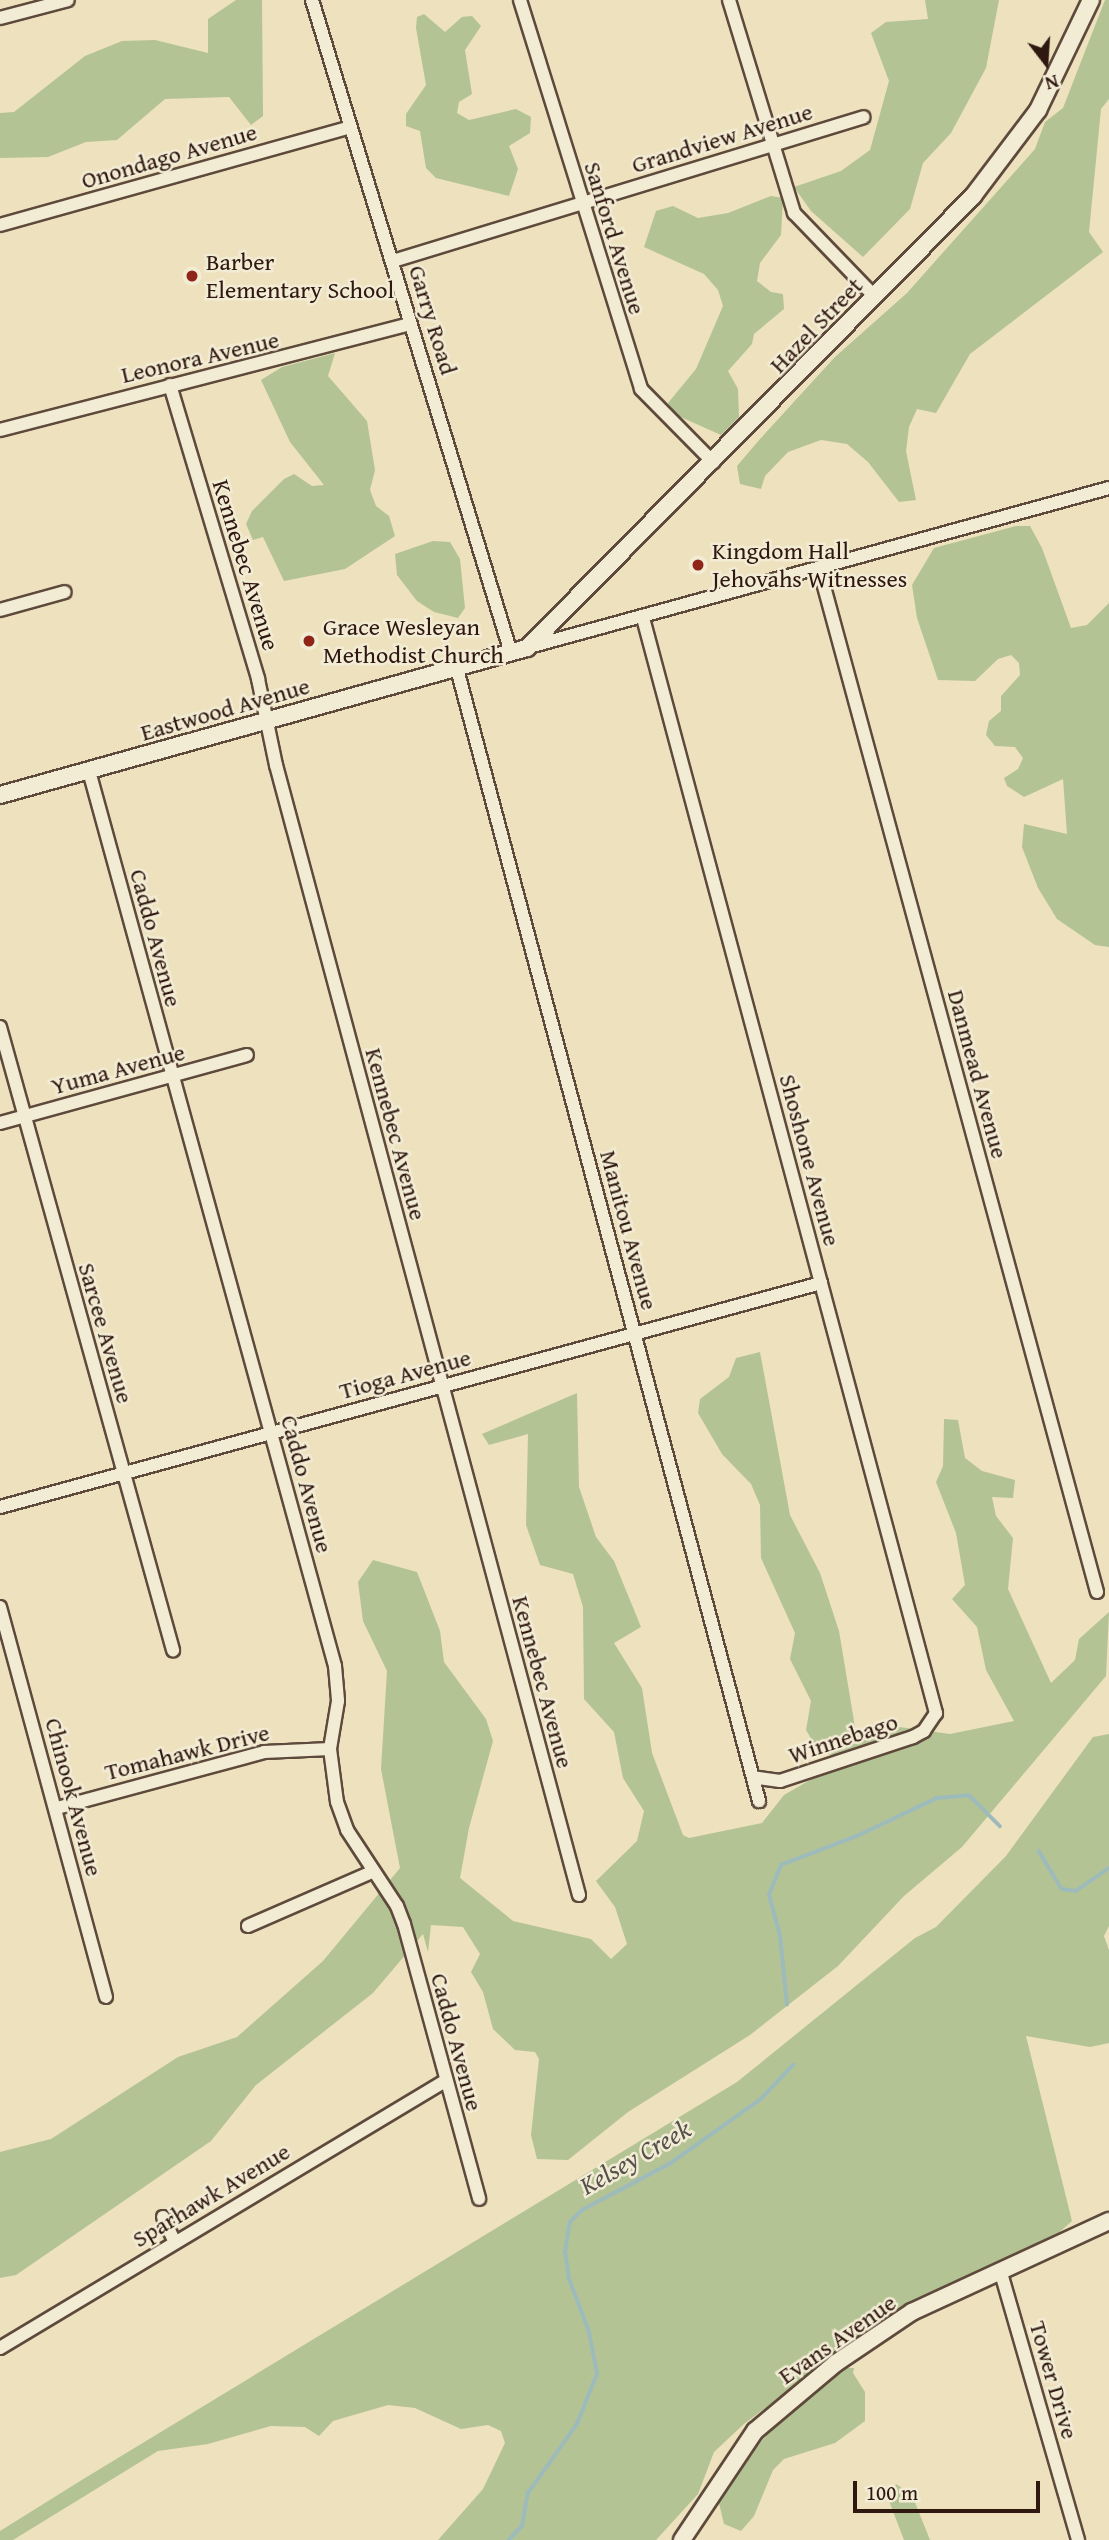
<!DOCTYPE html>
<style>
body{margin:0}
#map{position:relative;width:1109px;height:2540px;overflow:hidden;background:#ede1be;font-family:"Gentium Book Plus",serif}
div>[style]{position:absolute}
.green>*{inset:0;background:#b4c394}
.stream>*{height:3.5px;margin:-1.75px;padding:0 1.75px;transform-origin:1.75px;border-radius:1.75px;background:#9ebbbc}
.roads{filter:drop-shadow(2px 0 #5e4a3c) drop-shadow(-2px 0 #5e4a3c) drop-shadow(0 2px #5e4a3c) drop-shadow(0 -2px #5e4a3c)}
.street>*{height:12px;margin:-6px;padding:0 6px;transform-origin:6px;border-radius:6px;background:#f3ecd5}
.secondary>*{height:16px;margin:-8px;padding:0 8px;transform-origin:8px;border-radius:8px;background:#f3ecd5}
.dots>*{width:19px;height:19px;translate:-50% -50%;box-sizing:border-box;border:4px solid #f3ecd5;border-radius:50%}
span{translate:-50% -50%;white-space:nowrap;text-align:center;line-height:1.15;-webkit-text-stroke:5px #f3ecd5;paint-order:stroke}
.street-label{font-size:24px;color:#2f1810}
.poi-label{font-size:24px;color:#2f1810}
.left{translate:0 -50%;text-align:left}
.water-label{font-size:26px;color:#56514c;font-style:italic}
.north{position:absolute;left:1011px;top:28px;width:70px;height:70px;-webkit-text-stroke:5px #f3ecd5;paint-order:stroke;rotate:163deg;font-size:19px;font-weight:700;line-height:28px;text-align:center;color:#2f1810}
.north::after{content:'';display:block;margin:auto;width:24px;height:32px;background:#2f1810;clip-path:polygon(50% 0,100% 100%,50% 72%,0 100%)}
.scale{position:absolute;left:853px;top:2481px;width:187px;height:32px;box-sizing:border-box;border:4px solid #2f1810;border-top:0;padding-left:9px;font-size:21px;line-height:24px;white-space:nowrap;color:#2f1810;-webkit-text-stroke:5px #f3ecd5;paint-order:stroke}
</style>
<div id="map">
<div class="green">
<div style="clip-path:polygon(236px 0,262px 0,263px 116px,251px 125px,229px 97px,165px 99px,117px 140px,86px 142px,48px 157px,0 158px,0 113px,14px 112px,85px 56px,122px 41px,155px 40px,208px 53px,208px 19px)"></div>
<div style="clip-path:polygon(925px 0,999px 0,986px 68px,951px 133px,923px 163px,910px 209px,863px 257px,811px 211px,794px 187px,841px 171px,870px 150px,889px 81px,871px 33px,886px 22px,928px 19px)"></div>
<div style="clip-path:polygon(1105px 0,1109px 0,1109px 99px,1101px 109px,1089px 232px,1103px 252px,970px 354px,936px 413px,917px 409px,909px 427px,906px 451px,916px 500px,899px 502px,868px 462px,847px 444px,821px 440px,788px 452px,765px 476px,761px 489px,740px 484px,737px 466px,760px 439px,835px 357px,907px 293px,1035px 149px,1045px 122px,1063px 108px)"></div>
<div style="clip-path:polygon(424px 14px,445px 32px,462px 17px,472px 16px,481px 26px,465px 50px,472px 94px,459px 102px,457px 113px,469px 120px,516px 109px,531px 117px,530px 133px,509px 146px,518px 169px,509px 196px,436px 178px,426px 168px,420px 131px,406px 126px,406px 114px,426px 85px,416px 28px,417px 17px)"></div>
<div style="clip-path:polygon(771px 196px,783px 198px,781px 235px,760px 263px,757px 281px,771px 292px,783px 294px,784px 309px,754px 334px,752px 344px,728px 371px,738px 389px,739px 417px,721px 435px,674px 414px,668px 403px,696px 369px,723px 306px,718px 290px,704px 274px,644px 247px,656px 211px,673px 206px,698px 218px,728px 213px)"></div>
<div style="clip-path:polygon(335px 353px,328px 376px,367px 421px,375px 470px,370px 490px,376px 506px,389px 516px,395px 536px,345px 569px,284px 581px,263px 537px,253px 540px,246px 524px,252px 511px,284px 479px,294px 474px,312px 486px,324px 485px,290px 442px,261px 380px,282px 367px)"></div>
<div style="clip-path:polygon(1016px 526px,1030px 526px,1042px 548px,1071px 628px,1087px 625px,1109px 603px,1109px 947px,1095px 945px,1057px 919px,1038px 888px,1022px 847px,1024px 824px,1067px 834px,1063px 779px,1024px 797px,1007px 786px,1004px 778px,1018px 769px,1023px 758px,1015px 747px,995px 746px,986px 735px,989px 721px,1001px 711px,1001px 696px,1020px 675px,1019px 663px,1011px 655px,998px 659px,975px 681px,938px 680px,917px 618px,912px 585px,934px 548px)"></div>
<div style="clip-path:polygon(433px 541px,450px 542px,460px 559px,465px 608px,458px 618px,434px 612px,417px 601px,397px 575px,395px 554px)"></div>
<div style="clip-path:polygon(760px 1352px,790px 1515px,820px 1573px,839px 1631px,856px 1733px,892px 1726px,950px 1734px,1014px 1721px,986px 1670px,977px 1627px,952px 1599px,965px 1585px,956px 1533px,936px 1482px,943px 1466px,944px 1419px,958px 1420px,965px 1458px,982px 1471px,1015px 1480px,1013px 1498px,992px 1497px,996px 1516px,1013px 1538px,1008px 1589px,1051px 1683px,1075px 1660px,1079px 1639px,1109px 1612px,1106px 1676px,962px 1847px,904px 1896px,838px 1966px,750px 2035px,628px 2112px,568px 2160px,537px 2159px,531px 2135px,539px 2059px,535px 2052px,515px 2050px,493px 2029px,483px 1992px,471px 1972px,480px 1954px,463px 1927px,431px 1925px,428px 1952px,423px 1934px,373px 1993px,256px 2085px,211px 2141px,16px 2275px,0 2278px,0 2152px,51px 2139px,178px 2057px,237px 2037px,323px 1961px,400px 1868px,381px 1769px,387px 1671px,363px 1621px,358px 1582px,373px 1560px,417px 1572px,440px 1631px,444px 1662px,486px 1719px,493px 1741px,469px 1828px,460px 1878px,513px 1921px,591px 1939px,611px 1959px,627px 1944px,615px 1907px,596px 1881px,637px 1841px,644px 1811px,623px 1778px,614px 1732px,584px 1699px,583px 1607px,573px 1574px,540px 1565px,526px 1525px,528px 1434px,489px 1445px,482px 1434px,577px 1393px,579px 1487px,596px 1537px,614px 1561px,641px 1627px,614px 1643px,642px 1688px,652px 1753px,683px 1835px,689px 1838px,762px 1823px,784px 1795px,817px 1776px,836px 1756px,819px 1752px,806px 1730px,811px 1701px,790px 1659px,795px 1633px,761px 1558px,760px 1505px,751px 1484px,722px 1454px,698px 1413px,700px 1399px,729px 1377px,736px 1358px)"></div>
<div style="clip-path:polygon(1109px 1734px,1109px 1926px,1104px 1936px,1109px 1950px,1109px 2043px,1090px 2047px,1026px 2036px,1072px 2221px,1054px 2237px,971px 2276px,849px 2346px,745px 2423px,714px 2452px,698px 2494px,656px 2540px,438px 2540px,483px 2489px,505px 2443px,501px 2431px,488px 2425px,461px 2429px,415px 2408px,388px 2405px,333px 2421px,319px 2436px,305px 2427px,271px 2426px,208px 2444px,158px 2451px,13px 2540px,0 2540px,0 2531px,85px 2478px,737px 2082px,915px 1938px,936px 1927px,1006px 1856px,1093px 1737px)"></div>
<div style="clip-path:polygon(845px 2368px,854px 2368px,853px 2373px,865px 2392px,865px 2421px,835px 2443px,784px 2459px,773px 2470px,754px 2516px,741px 2531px,724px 2524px,718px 2499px,733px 2476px,775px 2425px)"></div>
<div style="clip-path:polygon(896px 2484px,912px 2495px,930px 2540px,904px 2540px,889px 2501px)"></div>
</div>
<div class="stream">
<div style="left:1039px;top:1851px;width:44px;rotate:58.8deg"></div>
<div style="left:1062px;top:1889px;width:14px;rotate:8deg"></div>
<div style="left:1076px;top:1891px;width:40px;rotate:-34.9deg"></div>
<div style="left:787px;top:2005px;width:69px;rotate:-95.8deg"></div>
<div style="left:780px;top:1936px;width:42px;rotate:-105deg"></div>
<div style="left:769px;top:1895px;width:32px;rotate:-68deg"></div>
<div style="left:781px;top:1865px;width:81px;rotate:-20.9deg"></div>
<div style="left:857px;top:1836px;width:89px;rotate:-25.4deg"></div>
<div style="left:937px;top:1798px;width:32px;rotate:-5deg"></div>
<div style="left:969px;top:1795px;width:44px;rotate:45deg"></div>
<div style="left:509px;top:2540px;width:19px;rotate:-47deg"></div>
<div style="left:522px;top:2526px;width:34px;rotate:-80deg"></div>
<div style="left:528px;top:2493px;width:85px;rotate:-54.6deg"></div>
<div style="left:577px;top:2424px;width:54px;rotate:-68.2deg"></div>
<div style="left:597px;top:2374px;width:43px;rotate:-100.8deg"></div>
<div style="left:589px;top:2332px;width:57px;rotate:-110.7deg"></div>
<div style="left:569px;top:2279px;width:27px;rotate:-98deg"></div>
<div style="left:565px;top:2252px;width:30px;rotate:-81deg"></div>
<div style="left:570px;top:2222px;width:17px;rotate:-45deg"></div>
<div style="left:582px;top:2210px;width:101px;rotate:-27.8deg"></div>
<div style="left:671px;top:2163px;width:110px;rotate:-35.4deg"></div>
<div style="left:761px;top:2099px;width:47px;rotate:-46.7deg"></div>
</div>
<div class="roads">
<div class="street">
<div style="left:312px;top:0;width:683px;rotate:73.05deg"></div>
<div style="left:520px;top:0;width:407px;rotate:72.7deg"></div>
<div style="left:641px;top:389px;width:103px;rotate:45.4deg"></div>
<div style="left:729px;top:0;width:223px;rotate:73deg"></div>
<div style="left:794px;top:213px;width:117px;rotate:46deg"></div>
<div style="left:0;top:18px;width:70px;rotate:-14.8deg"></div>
<div style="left:0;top:225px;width:363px;rotate:-15.6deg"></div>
<div style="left:393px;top:261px;width:492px;rotate:-17deg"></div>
<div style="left:170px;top:385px;width:307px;rotate:73.3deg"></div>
<div style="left:258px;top:679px;width:88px;rotate:78.2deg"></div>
<div style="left:276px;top:765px;width:1170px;rotate:74.99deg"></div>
<div style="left:0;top:430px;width:423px;rotate:-14.5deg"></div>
<div style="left:819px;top:568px;width:1061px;rotate:74.81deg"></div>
<div style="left:0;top:610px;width:67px;rotate:-15.5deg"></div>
<div style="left:643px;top:618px;width:1134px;rotate:75.02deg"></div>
<div style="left:936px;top:1713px;width:22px;rotate:124deg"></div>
<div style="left:924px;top:1731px;width:13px;rotate:151deg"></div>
<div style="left:913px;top:1737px;width:140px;rotate:161.7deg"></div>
<div style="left:780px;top:1781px;width:27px;rotate:-172deg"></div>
<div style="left:529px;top:647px;width:601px;rotate:-15.33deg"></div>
<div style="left:457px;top:669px;width:1172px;rotate:75.06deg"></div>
<div style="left:89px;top:771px;width:928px;rotate:74.63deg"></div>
<div style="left:335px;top:1666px;width:35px;rotate:85deg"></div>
<div style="left:338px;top:1701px;width:49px;rotate:99.5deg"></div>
<div style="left:330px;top:1749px;width:53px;rotate:82.5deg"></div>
<div style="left:337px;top:1802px;width:30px;rotate:70deg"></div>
<div style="left:347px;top:1830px;width:91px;rotate:56.7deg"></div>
<div style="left:397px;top:1906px;width:19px;rotate:69deg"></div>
<div style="left:404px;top:1924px;width:285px;rotate:74.7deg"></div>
<div style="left:0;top:1027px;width:647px;rotate:74.48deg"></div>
<div style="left:0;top:1123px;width:256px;rotate:-15.4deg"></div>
<div style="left:0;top:1507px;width:851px;rotate:-15.26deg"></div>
<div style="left:0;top:1607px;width:404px;rotate:74.8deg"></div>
<div style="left:57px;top:1808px;width:214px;rotate:-15.1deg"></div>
<div style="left:264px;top:1752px;width:66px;rotate:-2.6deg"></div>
<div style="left:248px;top:1926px;width:137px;rotate:-23.6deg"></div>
<div style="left:163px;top:2217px;width:26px;rotate:65deg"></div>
<div style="left:1001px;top:2273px;width:278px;rotate:73.9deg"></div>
<div style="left:0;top:2348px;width:519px;rotate:-30.96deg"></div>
</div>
<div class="secondary">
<div style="left:0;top:795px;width:547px;rotate:-15.59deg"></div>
<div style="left:527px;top:648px;width:635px;rotate:-45.38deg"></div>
<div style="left:973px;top:196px;width:108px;rotate:-52.9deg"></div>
<div style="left:1038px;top:110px;width:122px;rotate:-64.3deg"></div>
<div style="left:682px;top:2540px;width:131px;rotate:-56.2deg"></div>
<div style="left:755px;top:2431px;width:106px;rotate:-40deg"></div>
<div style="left:836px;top:2363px;width:92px;rotate:-33.9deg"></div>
<div style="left:912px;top:2312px;width:217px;rotate:-24.8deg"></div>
</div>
</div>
<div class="dots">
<div style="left:192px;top:276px;background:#8f2418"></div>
<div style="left:698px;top:565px;background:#8f2418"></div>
<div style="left:309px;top:641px;background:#8f2418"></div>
</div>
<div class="street-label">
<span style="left:722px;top:138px;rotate:-17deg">Grandview Avenue</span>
<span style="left:169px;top:156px;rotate:-16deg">Onondago Avenue</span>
<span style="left:615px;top:238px;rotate:73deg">Sanford Avenue</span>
<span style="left:433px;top:320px;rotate:73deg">Garry Road</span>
<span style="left:816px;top:325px;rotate:-46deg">Hazel Street</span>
<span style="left:200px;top:357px;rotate:-13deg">Leonora Avenue</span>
<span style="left:246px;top:565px;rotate:73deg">Kennebec Avenue</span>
<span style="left:225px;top:709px;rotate:-16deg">Eastwood Avenue</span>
<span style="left:156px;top:938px;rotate:75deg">Caddo Avenue</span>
<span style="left:118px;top:1069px;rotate:-15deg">Yuma Avenue</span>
<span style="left:978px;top:1074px;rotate:75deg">Danmead Avenue</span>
<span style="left:396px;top:1134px;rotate:75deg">Kennebec Avenue</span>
<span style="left:810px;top:1160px;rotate:75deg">Shoshone Avenue</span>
<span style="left:629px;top:1230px;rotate:75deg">Manitou Avenue</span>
<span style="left:106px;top:1333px;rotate:74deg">Sarcee Avenue</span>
<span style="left:405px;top:1374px;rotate:-15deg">Tioga Avenue</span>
<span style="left:307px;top:1484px;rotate:75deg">Caddo Avenue</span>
<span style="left:543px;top:1682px;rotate:75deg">Kennebec Avenue</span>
<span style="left:843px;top:1738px;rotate:-18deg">Winnebago</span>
<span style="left:187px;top:1752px;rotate:-14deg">Tomahawk Drive</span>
<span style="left:74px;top:1797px;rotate:75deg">Chinook Avenue</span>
<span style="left:457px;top:2042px;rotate:75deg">Caddo Avenue</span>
<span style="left:211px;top:2195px;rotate:-31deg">Sparhawk Avenue</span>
<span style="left:837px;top:2339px;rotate:-35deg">Evans Avenue</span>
<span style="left:1054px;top:2380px;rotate:74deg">Tower Drive</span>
</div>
<div class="poi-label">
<span class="left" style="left:206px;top:276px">Barber<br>Elementary School</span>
<span class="left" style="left:712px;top:565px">Kingdom Hall<br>Jehovahs Witnesses</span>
<span class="left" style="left:323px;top:641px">Grace Wesleyan<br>Methodist Church</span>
</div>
<div class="water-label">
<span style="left:635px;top:2157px;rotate:-30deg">Kelsey Creek</span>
</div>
<div class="north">N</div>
<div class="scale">100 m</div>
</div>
